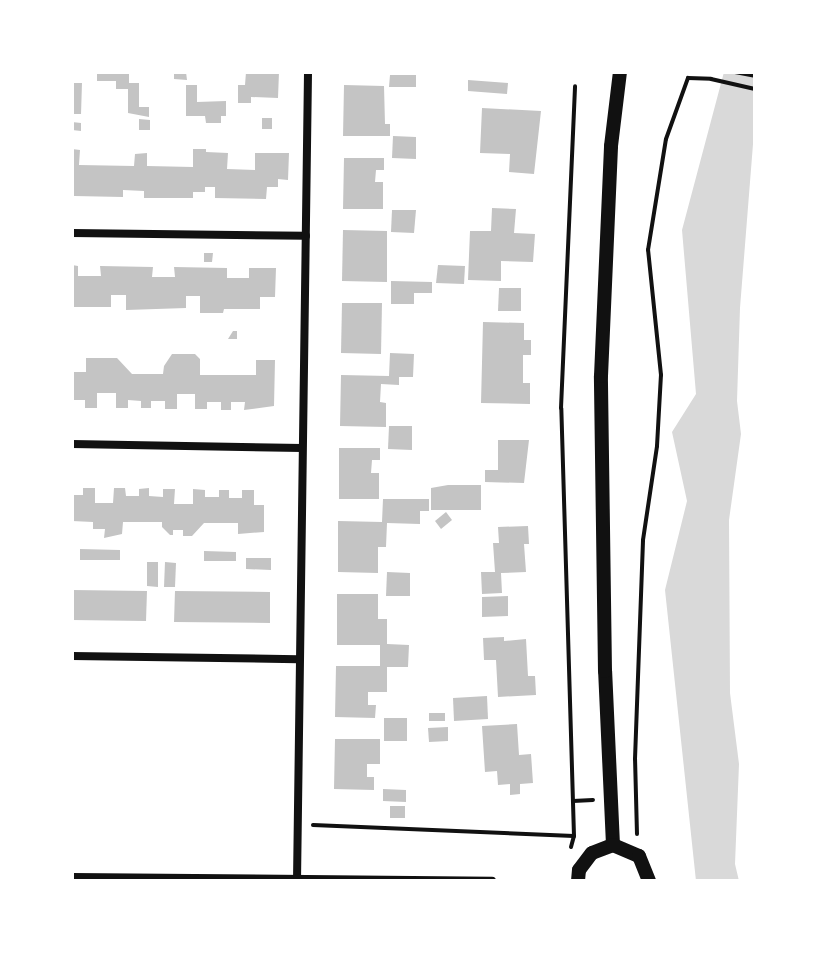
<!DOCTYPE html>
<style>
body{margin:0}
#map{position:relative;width:827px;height:953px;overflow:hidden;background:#fff;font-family:"Titillium Web",sans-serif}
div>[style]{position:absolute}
.water>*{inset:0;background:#d9d9d9}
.building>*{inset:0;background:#c4c4c4}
.path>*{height:4px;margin:-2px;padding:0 2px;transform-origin:2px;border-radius:2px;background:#111}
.minor>*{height:8px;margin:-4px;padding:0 4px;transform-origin:4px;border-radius:4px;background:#111}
.tertiary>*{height:14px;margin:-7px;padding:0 7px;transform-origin:7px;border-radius:7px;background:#111}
span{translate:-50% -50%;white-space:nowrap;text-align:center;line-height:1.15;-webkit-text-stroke:8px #fff;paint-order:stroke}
.frame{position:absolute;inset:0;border:74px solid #fff;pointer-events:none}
</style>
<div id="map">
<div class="water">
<div style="clip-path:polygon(724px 72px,755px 72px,755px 119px,740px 308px,737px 401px,741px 434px,729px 520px,730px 693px,739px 764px,735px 864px,739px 881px,696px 881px,665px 590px,687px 501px,672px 432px,696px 394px,682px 230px)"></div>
</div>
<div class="building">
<div style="clip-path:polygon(97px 72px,129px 72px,129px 83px,139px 83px,139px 107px,149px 107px,149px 117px,128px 113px,128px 89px,116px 89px,116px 81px,97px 81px)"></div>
<div style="clip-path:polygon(174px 72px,186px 72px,187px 80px,174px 79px)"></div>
<div style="clip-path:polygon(246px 72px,279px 72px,278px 98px,251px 97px,251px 103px,238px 103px,238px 85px,245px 85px)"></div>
<div style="clip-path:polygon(390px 75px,416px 75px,416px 87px,389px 87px)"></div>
<div style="clip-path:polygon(468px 80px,508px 83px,507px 94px,468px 91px)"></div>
<div style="clip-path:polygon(72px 83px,82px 83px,81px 114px,72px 114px)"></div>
<div style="clip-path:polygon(186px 85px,197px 85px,197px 102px,226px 101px,226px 116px,221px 116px,221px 123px,206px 123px,205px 116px,186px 116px)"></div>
<div style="clip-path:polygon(344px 85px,384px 86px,385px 124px,390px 124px,390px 136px,343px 136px)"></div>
<div style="clip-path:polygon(482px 108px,541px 111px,534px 174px,509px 172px,510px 154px,480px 153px)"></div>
<div style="clip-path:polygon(262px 118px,272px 118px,272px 129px,262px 129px)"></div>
<div style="clip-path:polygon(139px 119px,150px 120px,150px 130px,139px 130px)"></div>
<div style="clip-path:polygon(72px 122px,81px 123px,81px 131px,72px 130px)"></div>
<div style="clip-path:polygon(393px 136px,416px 137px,416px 159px,392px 158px)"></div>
<div style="clip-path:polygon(72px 149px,80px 150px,79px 165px,134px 166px,135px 154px,147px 153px,147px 166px,193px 167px,193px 149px,206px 149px,206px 152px,228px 153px,227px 169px,255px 170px,255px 153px,289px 153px,288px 180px,278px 179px,278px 187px,267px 187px,266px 199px,215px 198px,215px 187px,205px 187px,205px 192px,193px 192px,193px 198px,144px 198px,144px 191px,123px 190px,123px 197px,74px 196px)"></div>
<div style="clip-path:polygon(344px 158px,384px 158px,384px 170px,376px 170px,375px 182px,383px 182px,383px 209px,343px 209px)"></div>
<div style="clip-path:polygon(492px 208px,516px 209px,514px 233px,535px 234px,533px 262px,501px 261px,501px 281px,468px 280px,470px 231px,491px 231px)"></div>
<div style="clip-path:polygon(392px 210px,416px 210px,414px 233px,391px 232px)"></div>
<div style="clip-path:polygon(343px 230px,387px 231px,387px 282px,342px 281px)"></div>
<div style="clip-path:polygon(204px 253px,213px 253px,212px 262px,204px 262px)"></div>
<div style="clip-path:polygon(72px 265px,78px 266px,78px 276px,101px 276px,100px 266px,153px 267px,152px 277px,175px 277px,174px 267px,227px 268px,227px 278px,249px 278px,249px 268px,276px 268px,275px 297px,260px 297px,260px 309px,224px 309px,223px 313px,200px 313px,200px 296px,186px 296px,186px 308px,126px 310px,126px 295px,111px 295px,111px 307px,72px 307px)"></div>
<div style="clip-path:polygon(438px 265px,465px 266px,464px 284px,436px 283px)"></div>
<div style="clip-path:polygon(391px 281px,432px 282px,432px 293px,414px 293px,414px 304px,391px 304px)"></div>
<div style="clip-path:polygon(499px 288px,521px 288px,521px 311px,498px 311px)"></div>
<div style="clip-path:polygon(342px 303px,382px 303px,381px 354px,341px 353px)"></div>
<div style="clip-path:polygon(483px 322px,524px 323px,524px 340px,531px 340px,531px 355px,523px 355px,523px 383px,530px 383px,530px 404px,481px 403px)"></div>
<div style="clip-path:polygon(233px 331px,237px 331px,237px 339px,228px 339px)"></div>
<div style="clip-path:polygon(390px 353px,414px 354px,413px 377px,399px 377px,399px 385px,381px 384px,380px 402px,386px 403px,386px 427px,340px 426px,341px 375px,389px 376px)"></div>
<div style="clip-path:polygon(172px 354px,195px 354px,200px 359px,200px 375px,256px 375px,256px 360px,275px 360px,274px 406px,244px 410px,245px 402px,231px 402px,231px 410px,221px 410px,221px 402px,207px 402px,207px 409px,195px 409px,195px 394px,177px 394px,177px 409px,165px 409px,165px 401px,151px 401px,151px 408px,141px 408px,141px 401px,128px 400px,128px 408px,116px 408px,116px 393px,97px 393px,97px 408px,85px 408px,85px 400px,72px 400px,72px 372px,86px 372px,86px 358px,117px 358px,132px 374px,163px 374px,164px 366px)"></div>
<div style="clip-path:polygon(389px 426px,412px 426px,412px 450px,388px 449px)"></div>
<div style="clip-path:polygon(498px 440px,529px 440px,524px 483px,485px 482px,485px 470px,498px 470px)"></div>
<div style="clip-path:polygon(339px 448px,380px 448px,380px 460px,372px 460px,371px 473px,379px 473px,379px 499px,339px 499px)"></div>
<div style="clip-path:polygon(448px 485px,481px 485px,481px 510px,431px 510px,431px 488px)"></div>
<div style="clip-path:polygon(83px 488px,95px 488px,95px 503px,113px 503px,114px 488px,125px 488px,126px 496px,139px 496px,139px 489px,149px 488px,149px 496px,163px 497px,163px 489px,175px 489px,174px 504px,193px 504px,193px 489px,205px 490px,205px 497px,219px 497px,219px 490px,229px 490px,229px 498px,242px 498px,242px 490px,254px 490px,254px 505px,264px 505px,264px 532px,238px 534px,238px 523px,204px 523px,192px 536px,183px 536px,183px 530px,173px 530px,173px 535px,170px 535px,162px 527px,162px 522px,123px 522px,122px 534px,104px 538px,105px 529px,93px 529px,93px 522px,72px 521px,72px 495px,83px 495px)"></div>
<div style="clip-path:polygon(383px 499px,429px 499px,429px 511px,420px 511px,420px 524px,387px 523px,386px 547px,378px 547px,378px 573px,338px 572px,338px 521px,382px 522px)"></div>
<div style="clip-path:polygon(446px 512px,452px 520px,441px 529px,435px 521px)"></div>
<div style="clip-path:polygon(528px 526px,529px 544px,524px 544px,526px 572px,501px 573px,502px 593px,482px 594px,481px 572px,495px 572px,493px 543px,499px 543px,498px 527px)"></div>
<div style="clip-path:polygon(80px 549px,120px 550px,120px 560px,80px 560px)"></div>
<div style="clip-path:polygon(204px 551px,236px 552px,236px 561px,204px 561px)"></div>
<div style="clip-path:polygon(246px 558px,271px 558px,271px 570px,246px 569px)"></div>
<div style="clip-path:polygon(147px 562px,158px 562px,158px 587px,147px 586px)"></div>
<div style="clip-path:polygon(165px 562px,176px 563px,175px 587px,164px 587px)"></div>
<div style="clip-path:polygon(387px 572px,410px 573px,410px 596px,386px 596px)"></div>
<div style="clip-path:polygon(72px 590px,147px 591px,146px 621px,72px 620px)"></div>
<div style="clip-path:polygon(175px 591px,270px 592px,270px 623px,174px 622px)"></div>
<div style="clip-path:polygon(337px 594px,378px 594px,378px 619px,387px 619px,387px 644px,409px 645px,408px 667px,387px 667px,387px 692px,368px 692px,368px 705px,376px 705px,375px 718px,335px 717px,336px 666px,380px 666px,380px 645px,337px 645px)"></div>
<div style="clip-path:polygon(508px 596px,508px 616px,482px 617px,482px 597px)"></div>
<div style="clip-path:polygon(504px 637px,504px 641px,526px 639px,528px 676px,535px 676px,536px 695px,498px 697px,496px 660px,484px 660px,483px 638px)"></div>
<div style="clip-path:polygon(487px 696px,488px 719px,454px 721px,453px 698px)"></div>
<div style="clip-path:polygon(429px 713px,445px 713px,445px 721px,429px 721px)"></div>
<div style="clip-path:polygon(384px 718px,407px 718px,407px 741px,384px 741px)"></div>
<div style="clip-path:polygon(517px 724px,519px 755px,531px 754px,533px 783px,520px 784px,520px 794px,510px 795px,510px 784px,498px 785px,497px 771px,485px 772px,482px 726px)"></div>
<div style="clip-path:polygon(448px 727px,448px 741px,429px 742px,428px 728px)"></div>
<div style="clip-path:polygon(335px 739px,380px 739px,380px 764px,367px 764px,367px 777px,374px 777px,374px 790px,334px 789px)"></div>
<div style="clip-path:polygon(383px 789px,406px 790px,406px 802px,383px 801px)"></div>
<div style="clip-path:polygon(390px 806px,405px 806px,405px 818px,390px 818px)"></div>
</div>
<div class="path">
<div style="left:735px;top:72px;width:20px;rotate:11deg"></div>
<div style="left:573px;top:801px;width:20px;rotate:-3deg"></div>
<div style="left:313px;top:825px;width:261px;rotate:2.4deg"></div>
<div style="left:637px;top:834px;width:75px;rotate:-91.5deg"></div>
<div style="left:635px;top:759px;width:219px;rotate:-87.9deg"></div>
<div style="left:643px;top:540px;width:95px;rotate:-81.5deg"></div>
<div style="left:657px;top:446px;width:71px;rotate:-86.8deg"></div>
<div style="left:661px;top:375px;width:126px;rotate:-95.9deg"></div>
<div style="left:648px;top:250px;width:112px;rotate:-80.8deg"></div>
<div style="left:666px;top:139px;width:65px;rotate:-70.2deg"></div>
<div style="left:688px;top:78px;width:23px;rotate:2deg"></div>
<div style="left:711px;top:79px;width:45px;rotate:12.8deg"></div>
<div style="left:571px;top:847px;width:11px;rotate:-75deg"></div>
<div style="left:574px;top:836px;width:428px;rotate:-91.7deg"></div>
<div style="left:561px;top:408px;width:322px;rotate:-87.5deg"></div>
</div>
<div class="minor">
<div style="left:72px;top:233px;width:234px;rotate:0.7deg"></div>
<div style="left:72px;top:444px;width:230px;rotate:1deg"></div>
<div style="left:72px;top:656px;width:226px;rotate:0.8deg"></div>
<div style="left:72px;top:877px;width:420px;rotate:0.5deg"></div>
<div style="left:297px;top:881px;width:809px;rotate:-89.22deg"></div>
</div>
<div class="tertiary">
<div style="left:613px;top:845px;width:174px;rotate:-92.6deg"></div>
<div style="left:605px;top:671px;width:295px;rotate:-90.8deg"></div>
<div style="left:601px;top:376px;width:230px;rotate:-87.5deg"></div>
<div style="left:611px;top:146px;width:75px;rotate:-83.1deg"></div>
<div style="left:578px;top:881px;width:11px;rotate:-85deg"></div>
<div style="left:579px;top:870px;width:21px;rotate:-53deg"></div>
<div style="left:592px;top:853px;width:22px;rotate:-21deg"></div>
<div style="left:613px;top:845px;width:28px;rotate:23deg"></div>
<div style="left:639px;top:856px;width:27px;rotate:68deg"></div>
</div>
<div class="frame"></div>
</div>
